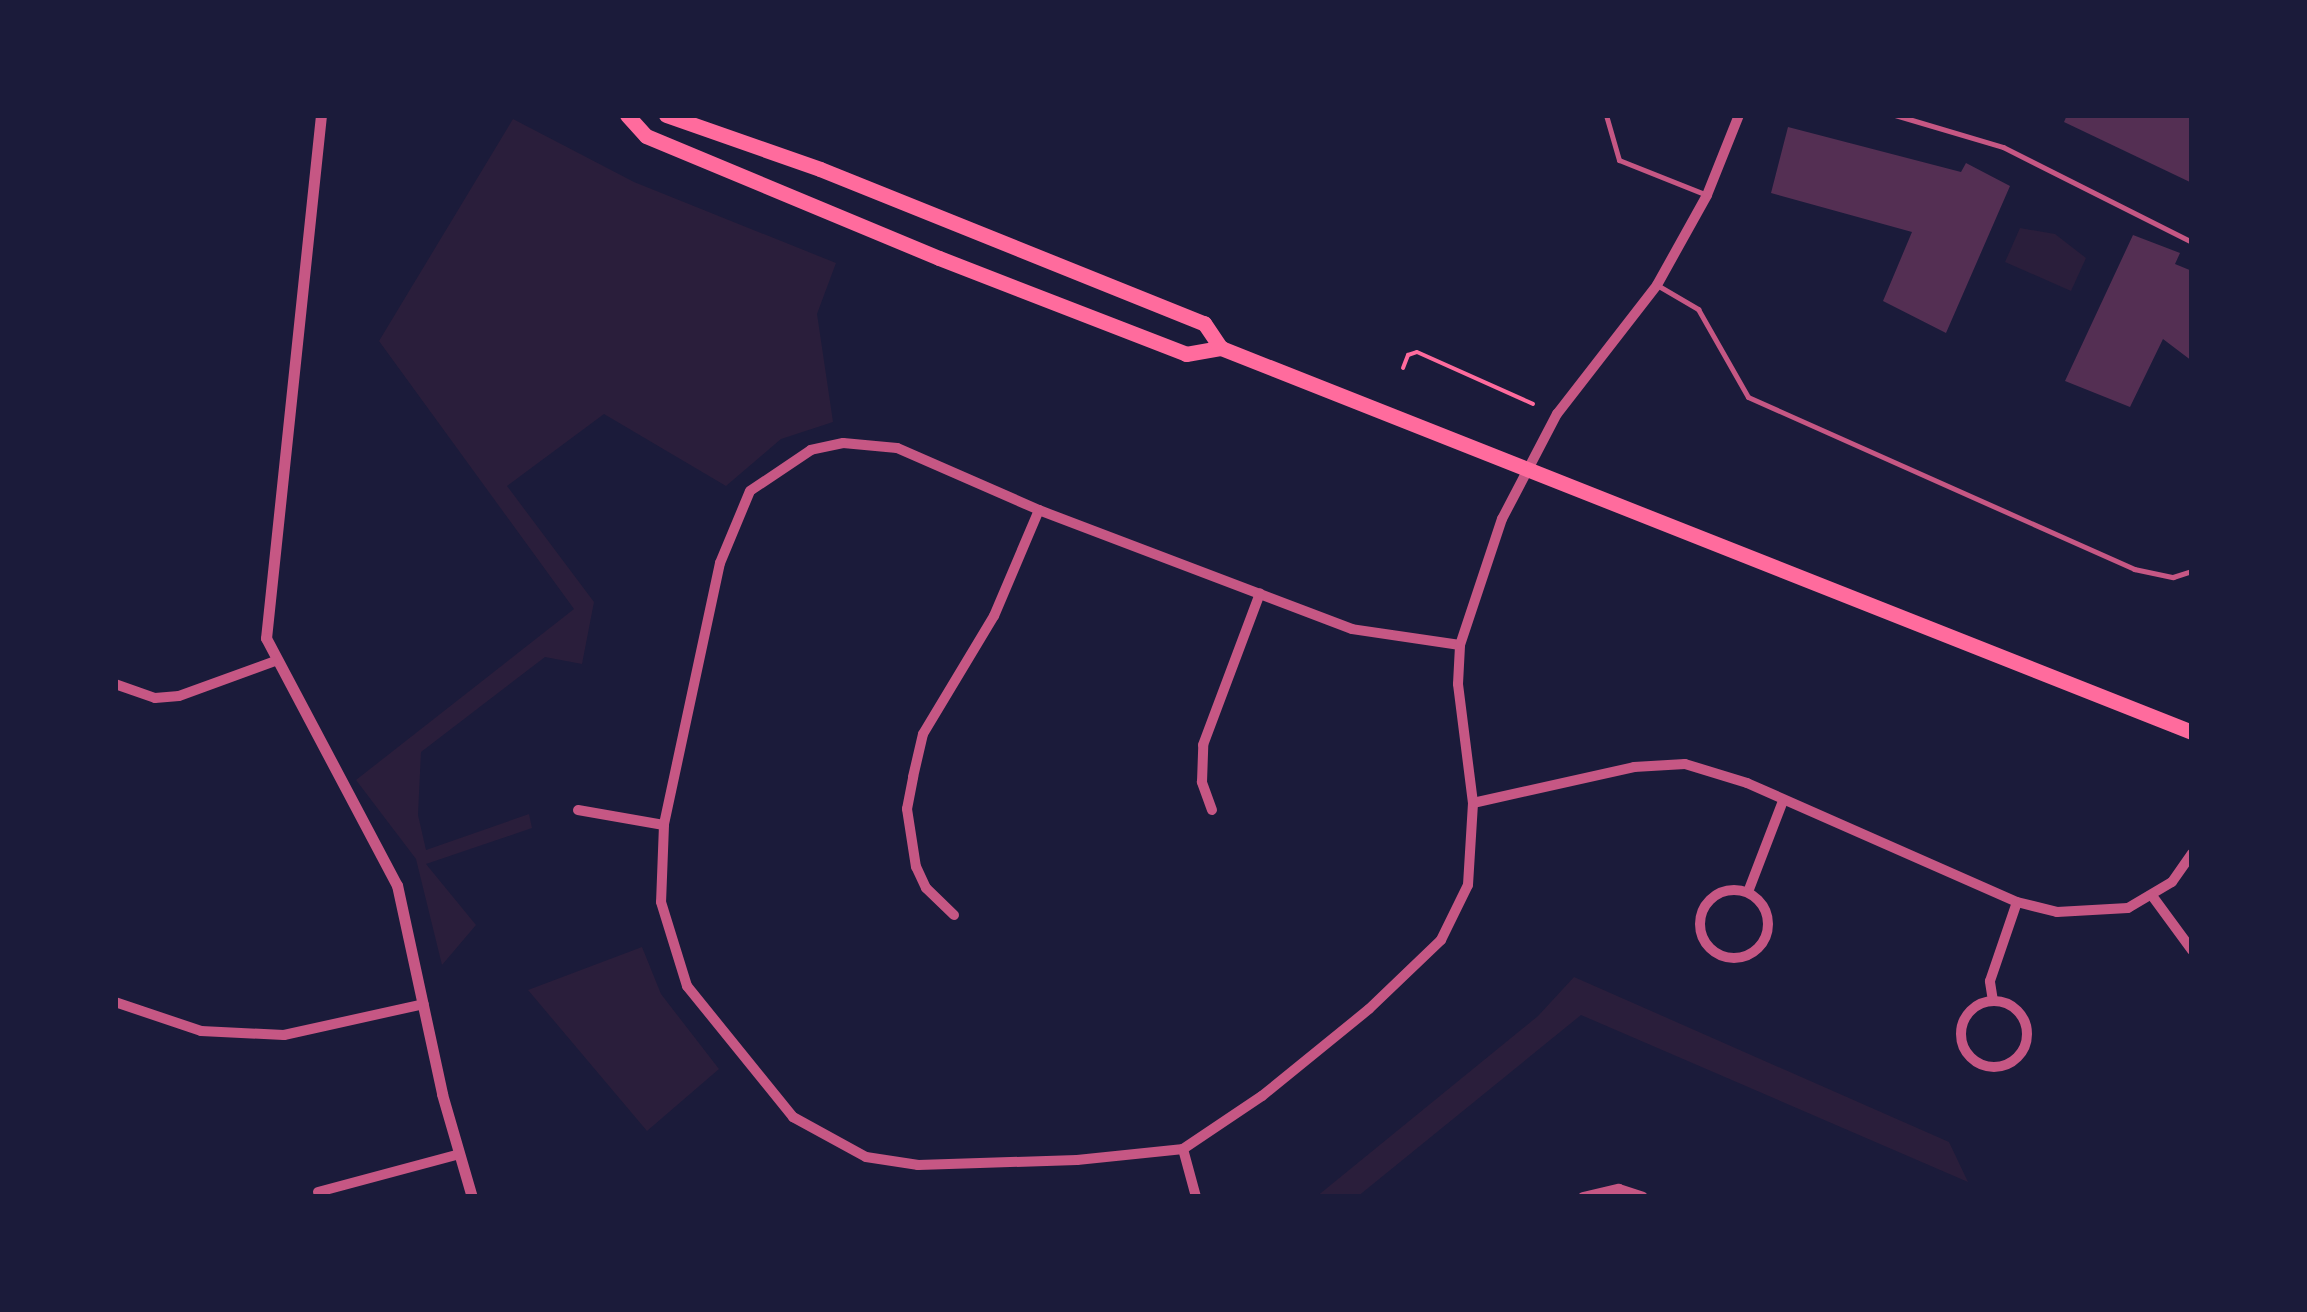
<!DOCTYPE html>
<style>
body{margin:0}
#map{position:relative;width:2307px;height:1312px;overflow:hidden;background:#1b1b3a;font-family:"Times New Roman",serif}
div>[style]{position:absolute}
.green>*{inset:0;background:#2a1e3b}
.building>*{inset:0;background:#542f53}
.path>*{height:4px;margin:-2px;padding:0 2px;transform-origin:2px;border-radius:2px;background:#ff6b9d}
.service>*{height:5px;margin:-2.5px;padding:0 2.5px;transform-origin:2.5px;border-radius:2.5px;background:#c65784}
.minor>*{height:10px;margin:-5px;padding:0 5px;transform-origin:5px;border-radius:5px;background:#c65784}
.minor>.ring{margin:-5px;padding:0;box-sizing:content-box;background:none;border:10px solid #c65784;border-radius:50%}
.tertiary>*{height:11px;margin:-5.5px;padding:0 5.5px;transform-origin:5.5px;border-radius:5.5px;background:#c65784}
.primary>*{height:15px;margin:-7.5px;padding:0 7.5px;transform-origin:7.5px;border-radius:7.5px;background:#ff6b9d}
span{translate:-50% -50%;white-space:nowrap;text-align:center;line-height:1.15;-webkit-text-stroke:10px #1b1b3a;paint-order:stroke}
.frame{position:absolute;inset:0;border:118px solid #1b1b3a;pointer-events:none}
</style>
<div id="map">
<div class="green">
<div style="clip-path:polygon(513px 119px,634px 182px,836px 263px,817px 314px,833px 422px,781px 439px,726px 486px,604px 414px,507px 486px,594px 602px,582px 664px,545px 657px,421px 752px,418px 815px,426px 850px,529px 814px,532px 828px,426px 864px,476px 925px,442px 965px,416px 859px,356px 780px,574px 609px,379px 341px)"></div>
<div style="clip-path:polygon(2020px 228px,2055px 234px,2086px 258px,2071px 291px,2005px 262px)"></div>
<div style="clip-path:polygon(642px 947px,661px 994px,719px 1069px,647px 1131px,528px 990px)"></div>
<div style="clip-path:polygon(1574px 977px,1949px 1142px,1968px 1182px,1581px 1015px,1357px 1197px,1316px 1197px,1538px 1016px)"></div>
</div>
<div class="building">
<div style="clip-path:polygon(2067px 115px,2192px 115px,2192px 183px,2064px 122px)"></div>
<div style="clip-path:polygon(1788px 127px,1961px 172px,1966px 163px,2010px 186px,1946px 333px,1883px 301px,1912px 232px,1771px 193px)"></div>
<div style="clip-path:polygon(2133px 235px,2180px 253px,2175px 264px,2192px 271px,2192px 361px,2163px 339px,2130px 407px,2065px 381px)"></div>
</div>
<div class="path">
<div style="left:1403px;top:368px;width:14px;rotate:-69deg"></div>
<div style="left:1408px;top:355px;width:9px;rotate:-18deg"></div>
<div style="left:1417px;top:352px;width:127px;rotate:24.1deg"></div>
</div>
<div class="service">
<div style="left:1606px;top:115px;width:47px;rotate:73.9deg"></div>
<div style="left:1619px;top:160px;width:95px;rotate:21.7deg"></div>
<div style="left:1895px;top:115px;width:113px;rotate:16.5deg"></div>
<div style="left:2003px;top:147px;width:212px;rotate:26.7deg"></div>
<div style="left:1657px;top:285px;width:48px;rotate:30.3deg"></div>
<div style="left:1698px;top:309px;width:101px;rotate:60.4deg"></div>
<div style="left:1748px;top:397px;width:423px;rotate:24deg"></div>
<div style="left:2134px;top:569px;width:40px;rotate:12deg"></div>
<div style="left:2173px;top:577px;width:20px;rotate:-18deg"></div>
</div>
<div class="minor">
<div style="left:1460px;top:645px;width:109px;rotate:-171.6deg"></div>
<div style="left:1352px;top:629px;width:335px;rotate:-159.2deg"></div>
<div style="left:1039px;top:510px;width:155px;rotate:-156.4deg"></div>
<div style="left:897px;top:448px;width:54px;rotate:-174.7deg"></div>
<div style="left:843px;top:443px;width:33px;rotate:168deg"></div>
<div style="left:811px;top:450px;width:73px;rotate:146.1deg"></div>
<div style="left:750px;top:491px;width:78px;rotate:112.6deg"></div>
<div style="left:720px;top:563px;width:268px;rotate:102.1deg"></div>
<div style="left:664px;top:825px;width:77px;rotate:92.2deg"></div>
<div style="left:661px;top:902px;width:88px;rotate:72.8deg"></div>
<div style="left:687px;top:986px;width:169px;rotate:51deg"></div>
<div style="left:793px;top:1117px;width:83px;rotate:28.7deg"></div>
<div style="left:866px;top:1157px;width:53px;rotate:8.7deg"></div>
<div style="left:918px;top:1165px;width:159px;rotate:-1.8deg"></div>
<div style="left:1077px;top:1160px;width:107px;rotate:-5.9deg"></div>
<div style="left:1183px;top:1149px;width:95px;rotate:-33.9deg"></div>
<div style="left:1262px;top:1096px;width:138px;rotate:-39.1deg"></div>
<div style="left:1369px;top:1009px;width:100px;rotate:-43.8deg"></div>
<div style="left:1441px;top:940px;width:61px;rotate:-63.9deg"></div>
<div style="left:1468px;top:885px;width:82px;rotate:-86.5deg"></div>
<div style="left:1473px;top:803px;width:120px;rotate:-97.2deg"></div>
<div style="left:1458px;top:684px;width:39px;rotate:-87deg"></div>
<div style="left:1460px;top:645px;width:133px;rotate:-71.6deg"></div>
<div style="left:1502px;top:519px;width:119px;rotate:-62.4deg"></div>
<div style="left:1557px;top:414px;width:163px;rotate:-52.2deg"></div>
<div style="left:1657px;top:285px;width:103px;rotate:-60.9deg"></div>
<div style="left:1707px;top:195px;width:86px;rotate:-68.2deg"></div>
<div style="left:115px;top:684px;width:42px;rotate:19.3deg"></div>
<div style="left:155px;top:698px;width:24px;rotate:-5deg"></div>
<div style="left:179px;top:696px;width:102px;rotate:-20deg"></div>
<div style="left:1473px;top:803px;width:165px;rotate:-12.6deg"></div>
<div style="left:1634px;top:767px;width:51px;rotate:-3.4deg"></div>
<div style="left:1685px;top:764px;width:65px;rotate:17deg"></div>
<div style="left:1747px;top:783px;width:295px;rotate:23.8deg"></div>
<div style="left:2017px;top:902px;width:41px;rotate:14deg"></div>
<div style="left:2057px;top:912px;width:71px;rotate:-3.2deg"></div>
<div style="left:2128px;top:908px;width:51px;rotate:-30.6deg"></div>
<div style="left:2172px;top:882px;width:35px;rotate:-55deg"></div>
<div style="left:578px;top:810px;width:87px;rotate:9.9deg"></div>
<div style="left:1212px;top:810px;width:30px;rotate:-110deg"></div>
<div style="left:1202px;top:782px;width:37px;rotate:-88deg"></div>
<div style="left:1203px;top:745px;width:162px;rotate:-69.4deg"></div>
<div class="ring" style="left:1700px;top:890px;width:58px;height:58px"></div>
<div style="left:1748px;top:892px;width:97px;rotate:-69deg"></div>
<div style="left:2153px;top:897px;width:66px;rotate:53.7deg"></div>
<div style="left:954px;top:915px;width:39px;rotate:-136deg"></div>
<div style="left:926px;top:888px;width:23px;rotate:-115deg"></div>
<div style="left:916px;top:867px;width:59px;rotate:-98.8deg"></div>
<div style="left:907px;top:809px;width:33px;rotate:-79deg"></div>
<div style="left:913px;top:777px;width:44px;rotate:-76.9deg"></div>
<div style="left:923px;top:734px;width:138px;rotate:-59deg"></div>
<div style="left:994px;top:616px;width:115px;rotate:-67deg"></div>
<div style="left:1993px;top:1001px;width:20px;rotate:-99deg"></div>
<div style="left:1990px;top:981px;width:83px;rotate:-71.1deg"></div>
<div class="ring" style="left:1961px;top:1001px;width:56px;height:56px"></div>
<div style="left:115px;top:1002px;width:91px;rotate:18.6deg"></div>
<div style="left:201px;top:1031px;width:83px;rotate:2.8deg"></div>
<div style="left:284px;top:1035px;width:143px;rotate:-12.5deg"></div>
<div style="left:1183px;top:1149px;width:50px;rotate:74.8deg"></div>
<div style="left:318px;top:1192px;width:143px;rotate:-15deg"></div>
<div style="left:1583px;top:1197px;width:37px;rotate:-13deg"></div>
<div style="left:1619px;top:1189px;width:25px;rotate:18deg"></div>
</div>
<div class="tertiary">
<div style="left:321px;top:115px;width:526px;rotate:96deg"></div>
<div style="left:266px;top:638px;width:280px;rotate:62.1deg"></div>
<div style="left:397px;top:885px;width:214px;rotate:77.8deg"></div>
<div style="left:442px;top:1094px;width:107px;rotate:73.8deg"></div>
</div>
<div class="primary">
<div style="left:627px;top:115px;width:28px;rotate:48deg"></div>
<div style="left:646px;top:136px;width:317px;rotate:22.6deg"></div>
<div style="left:939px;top:258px;width:265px;rotate:21.2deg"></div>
<div style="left:1186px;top:354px;width:36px;rotate:-10deg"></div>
<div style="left:1221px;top:348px;width:1044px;rotate:21.58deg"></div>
<div style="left:666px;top:115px;width:163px;rotate:19.3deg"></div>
<div style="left:820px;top:169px;width:414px;rotate:21.9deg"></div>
<div style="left:1204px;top:323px;width:30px;rotate:56deg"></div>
</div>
<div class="frame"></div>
</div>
